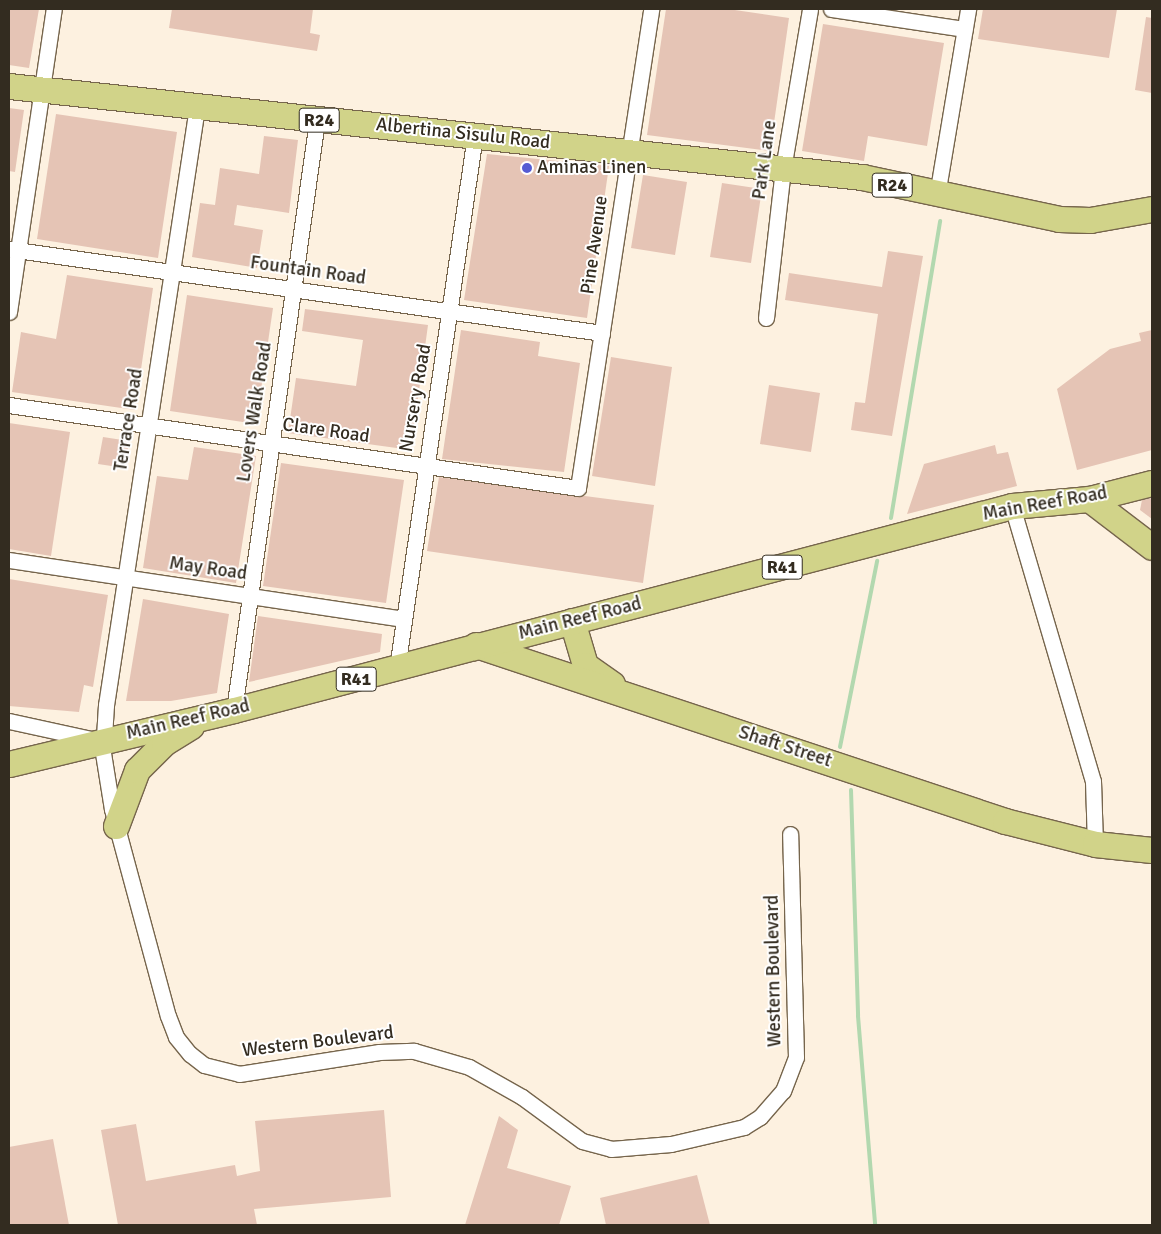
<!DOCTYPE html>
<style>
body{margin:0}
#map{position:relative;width:1161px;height:1234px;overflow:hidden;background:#fdf1e0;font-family:Signika,sans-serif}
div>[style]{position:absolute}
.stream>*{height:4px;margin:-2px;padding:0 2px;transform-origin:2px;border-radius:2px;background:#b2d8af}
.building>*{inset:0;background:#e5c4b5}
.roads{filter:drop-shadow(1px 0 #76654c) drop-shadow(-1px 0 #76654c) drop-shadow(0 1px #76654c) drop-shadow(0 -1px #76654c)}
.minor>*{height:15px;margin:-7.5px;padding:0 7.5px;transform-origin:7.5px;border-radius:7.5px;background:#fff}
.primary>*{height:25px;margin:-12.5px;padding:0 12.5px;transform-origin:12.5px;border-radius:12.5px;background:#d1d389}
.dots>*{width:14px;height:14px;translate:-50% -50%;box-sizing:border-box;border:2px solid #fff;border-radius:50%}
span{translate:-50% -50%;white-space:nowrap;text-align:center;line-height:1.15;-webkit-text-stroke:4px #fff;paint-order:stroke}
.shield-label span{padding:1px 4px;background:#fff;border:1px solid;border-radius:4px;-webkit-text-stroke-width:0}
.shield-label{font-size:18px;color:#332c20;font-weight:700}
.street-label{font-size:19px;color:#332c20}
.poi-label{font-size:19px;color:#332c20}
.left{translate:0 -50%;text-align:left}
.frame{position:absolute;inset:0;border:10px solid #332c20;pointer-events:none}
</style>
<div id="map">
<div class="stream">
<div style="left:891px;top:518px;width:301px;rotate:-80.6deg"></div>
<div style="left:840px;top:747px;width:190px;rotate:-78.7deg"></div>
<div style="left:851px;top:790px;width:226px;rotate:88.2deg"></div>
<div style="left:858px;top:1016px;width:210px;rotate:85.3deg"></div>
</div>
<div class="building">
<div style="clip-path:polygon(9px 9px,39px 9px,29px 68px,9px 65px)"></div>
<div style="clip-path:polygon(172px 9px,313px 9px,310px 33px,320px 35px,317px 51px,169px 28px)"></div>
<div style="clip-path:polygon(666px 9px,728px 9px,789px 18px,770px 151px,647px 135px)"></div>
<div style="clip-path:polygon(983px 9px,1117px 9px,1109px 58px,978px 39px)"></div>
<div style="clip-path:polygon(1146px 17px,1152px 18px,1152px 93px,1135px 90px)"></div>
<div style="clip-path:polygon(823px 24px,944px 43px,927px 146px,868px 136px,864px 161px,802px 151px)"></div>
<div style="clip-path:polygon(9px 108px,24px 110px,15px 172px,9px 171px)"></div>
<div style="clip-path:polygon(56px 114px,177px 132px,158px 258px,37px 239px)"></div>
<div style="clip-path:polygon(264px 136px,298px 140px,289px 213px,237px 205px,234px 225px,263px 230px,257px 268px,192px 257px,200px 203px,215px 205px,220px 168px,259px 174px)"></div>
<div style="clip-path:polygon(487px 154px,609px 166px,587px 318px,464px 300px)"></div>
<div style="clip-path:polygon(643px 175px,687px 182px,675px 255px,631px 248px)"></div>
<div style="clip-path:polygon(722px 183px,762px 189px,751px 263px,710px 257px)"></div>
<div style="clip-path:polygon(888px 251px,923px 256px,892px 436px,851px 430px,855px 402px,865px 403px,878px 314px,785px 300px,789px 273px,882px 287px)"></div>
<div style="clip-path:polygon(67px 275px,153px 288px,135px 410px,12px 392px,21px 332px,56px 339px)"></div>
<div style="clip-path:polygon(187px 295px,273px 308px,256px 424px,170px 411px)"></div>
<div style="clip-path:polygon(305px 309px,428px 325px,411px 450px,288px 433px,296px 378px,356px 386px,363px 340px,302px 331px)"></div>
<div style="clip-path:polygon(461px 330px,540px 342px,538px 356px,580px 363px,564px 472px,442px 459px)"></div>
<div style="clip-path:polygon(1152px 330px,1152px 450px,1077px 470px,1057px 389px,1110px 349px,1141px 341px,1139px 333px)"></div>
<div style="clip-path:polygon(611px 357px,672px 367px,655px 486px,592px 476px)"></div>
<div style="clip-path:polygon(769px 385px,820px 393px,811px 452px,760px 444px)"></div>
<div style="clip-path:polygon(9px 423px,70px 432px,51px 556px,9px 549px)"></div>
<div style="clip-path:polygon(103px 437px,129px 441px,125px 468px,98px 464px)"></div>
<div style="clip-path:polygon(995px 445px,997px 454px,1008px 452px,1017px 486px,907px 514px,924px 464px)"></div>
<div style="clip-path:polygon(194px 447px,256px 456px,236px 583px,143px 568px,157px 476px,188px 480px)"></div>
<div style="clip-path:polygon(281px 463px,404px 480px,386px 603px,263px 586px)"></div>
<div style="clip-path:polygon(439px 477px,654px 505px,643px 583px,427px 551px)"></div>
<div style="clip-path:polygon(1152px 498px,1152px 519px,1140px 510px,1142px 500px)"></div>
<div style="clip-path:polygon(9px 579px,108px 595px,93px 687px,84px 685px,79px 712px,9px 706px)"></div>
<div style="clip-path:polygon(143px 599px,229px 614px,217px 693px,171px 701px,126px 701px)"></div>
<div style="clip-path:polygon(258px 616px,382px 634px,380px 652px,249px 682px)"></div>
<div style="clip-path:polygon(384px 1110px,391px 1197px,254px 1209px,257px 1225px,118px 1225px,101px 1130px,136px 1124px,146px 1181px,235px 1165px,237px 1176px,260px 1171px,255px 1121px)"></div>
<div style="clip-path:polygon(499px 1116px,518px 1130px,507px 1168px,571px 1186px,559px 1225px,465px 1225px)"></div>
<div style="clip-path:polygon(53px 1139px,69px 1225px,9px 1225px,9px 1147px)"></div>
<div style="clip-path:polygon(697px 1175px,710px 1225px,606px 1225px,600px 1198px)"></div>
</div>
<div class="roads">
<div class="minor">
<div style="left:831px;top:9px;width:135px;rotate:8.5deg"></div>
<div style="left:197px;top:107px;width:605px;rotate:98.65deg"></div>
<div style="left:106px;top:705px;width:48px;rotate:93.6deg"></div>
<div style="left:103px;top:753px;width:57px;rotate:80.9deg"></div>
<div style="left:112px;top:809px;width:214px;rotate:74.9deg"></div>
<div style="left:168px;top:1016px;width:22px;rotate:69deg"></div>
<div style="left:176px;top:1037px;width:22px;rotate:51deg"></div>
<div style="left:190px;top:1054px;width:18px;rotate:38deg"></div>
<div style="left:204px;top:1065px;width:36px;rotate:14deg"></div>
<div style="left:239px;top:1074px;width:142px;rotate:-8.9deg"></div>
<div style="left:379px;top:1052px;width:35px;rotate:-2deg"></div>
<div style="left:414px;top:1051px;width:57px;rotate:16.2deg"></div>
<div style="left:469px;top:1067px;width:61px;rotate:29.5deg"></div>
<div style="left:522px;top:1097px;width:74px;rotate:36.3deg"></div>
<div style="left:582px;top:1141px;width:30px;rotate:15deg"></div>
<div style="left:611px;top:1149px;width:60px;rotate:-4.8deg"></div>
<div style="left:671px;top:1144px;width:75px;rotate:-13.1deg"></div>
<div style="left:744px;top:1127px;width:19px;rotate:-32deg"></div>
<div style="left:760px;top:1117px;width:35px;rotate:-49deg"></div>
<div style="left:783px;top:1091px;width:36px;rotate:-69deg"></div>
<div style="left:796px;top:1057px;width:223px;rotate:-91.5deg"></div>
<div style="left:937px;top:195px;width:189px;rotate:-80.5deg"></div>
<div style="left:9px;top:249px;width:599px;rotate:8.06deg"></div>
<div style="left:9px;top:312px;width:306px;rotate:-81.6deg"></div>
<div style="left:766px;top:318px;width:150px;rotate:-83.5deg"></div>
<div style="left:783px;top:169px;width:162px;rotate:-80.4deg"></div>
<div style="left:9px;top:405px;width:575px;rotate:8.3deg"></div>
<div style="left:578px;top:488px;width:485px;rotate:-81.3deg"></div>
<div style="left:1012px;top:506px;width:287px;rotate:73.6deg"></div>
<div style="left:1093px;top:781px;width:63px;rotate:88.2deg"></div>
<div style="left:9px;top:560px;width:397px;rotate:8.5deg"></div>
<div style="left:397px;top:668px;width:539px;rotate:-81.67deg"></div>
<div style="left:234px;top:710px;width:596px;rotate:-81.99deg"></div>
<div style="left:9px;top:721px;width:89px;rotate:12.3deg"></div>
</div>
<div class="primary">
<div style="left:9px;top:86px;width:858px;rotate:6.09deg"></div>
<div style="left:862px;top:177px;width:201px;rotate:12deg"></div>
<div style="left:1059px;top:219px;width:31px;rotate:2deg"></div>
<div style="left:1090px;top:220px;width:63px;rotate:-10.1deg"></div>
<div style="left:1089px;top:499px;width:79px;rotate:37.3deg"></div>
<div style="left:572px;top:621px;width:46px;rotate:73.5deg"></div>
<div style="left:585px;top:665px;width:33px;rotate:35deg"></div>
<div style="left:476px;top:645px;width:558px;rotate:18.4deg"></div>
<div style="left:1005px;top:821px;width:93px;rotate:14.3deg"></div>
<div style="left:1095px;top:844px;width:57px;rotate:6deg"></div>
<div style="left:9px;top:764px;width:231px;rotate:-13.5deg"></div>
<div style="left:234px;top:710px;width:804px;rotate:-14.69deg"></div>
<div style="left:1012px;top:506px;width:77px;rotate:-5.2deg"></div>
<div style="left:1089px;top:499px;width:65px;rotate:-14.3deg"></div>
<div style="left:116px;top:826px;width:60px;rotate:-69.4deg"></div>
<div style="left:137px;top:770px;width:38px;rotate:-45deg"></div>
<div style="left:164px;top:743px;width:32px;rotate:-32deg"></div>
</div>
</div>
<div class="dots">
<div style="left:527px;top:168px;background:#555cd3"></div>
</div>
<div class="shield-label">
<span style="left:319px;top:120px">R24</span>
<span style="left:892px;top:185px">R24</span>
<span style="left:782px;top:567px">R41</span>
<span style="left:356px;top:679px">R41</span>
</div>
<div class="street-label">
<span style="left:463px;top:134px;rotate:6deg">Albertina Sisulu Road</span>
<span style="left:765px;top:160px;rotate:-82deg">Park Lane</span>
<span style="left:595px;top:245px;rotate:-82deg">Pine Avenue</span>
<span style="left:308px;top:271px;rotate:8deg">Fountain Road</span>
<span style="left:416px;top:398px;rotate:-80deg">Nursery Road</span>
<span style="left:255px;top:412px;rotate:-81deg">Lovers Walk Road</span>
<span style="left:129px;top:420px;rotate:-81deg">Terrace Road</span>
<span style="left:326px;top:431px;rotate:8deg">Clare Road</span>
<span style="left:1045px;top:504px;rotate:-10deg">Main Reef Road</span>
<span style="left:208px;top:569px;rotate:8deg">May Road</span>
<span style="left:580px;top:619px;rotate:-14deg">Main Reef Road</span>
<span style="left:188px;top:720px;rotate:-13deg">Main Reef Road</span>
<span style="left:785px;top:747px;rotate:18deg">Shaft Street</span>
<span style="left:774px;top:971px;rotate:-91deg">Western Boulevard</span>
<span style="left:318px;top:1042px;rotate:-7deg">Western Boulevard</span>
</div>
<div class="poi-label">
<span class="left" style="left:537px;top:168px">Aminas Linen</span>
</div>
<div class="frame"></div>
</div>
